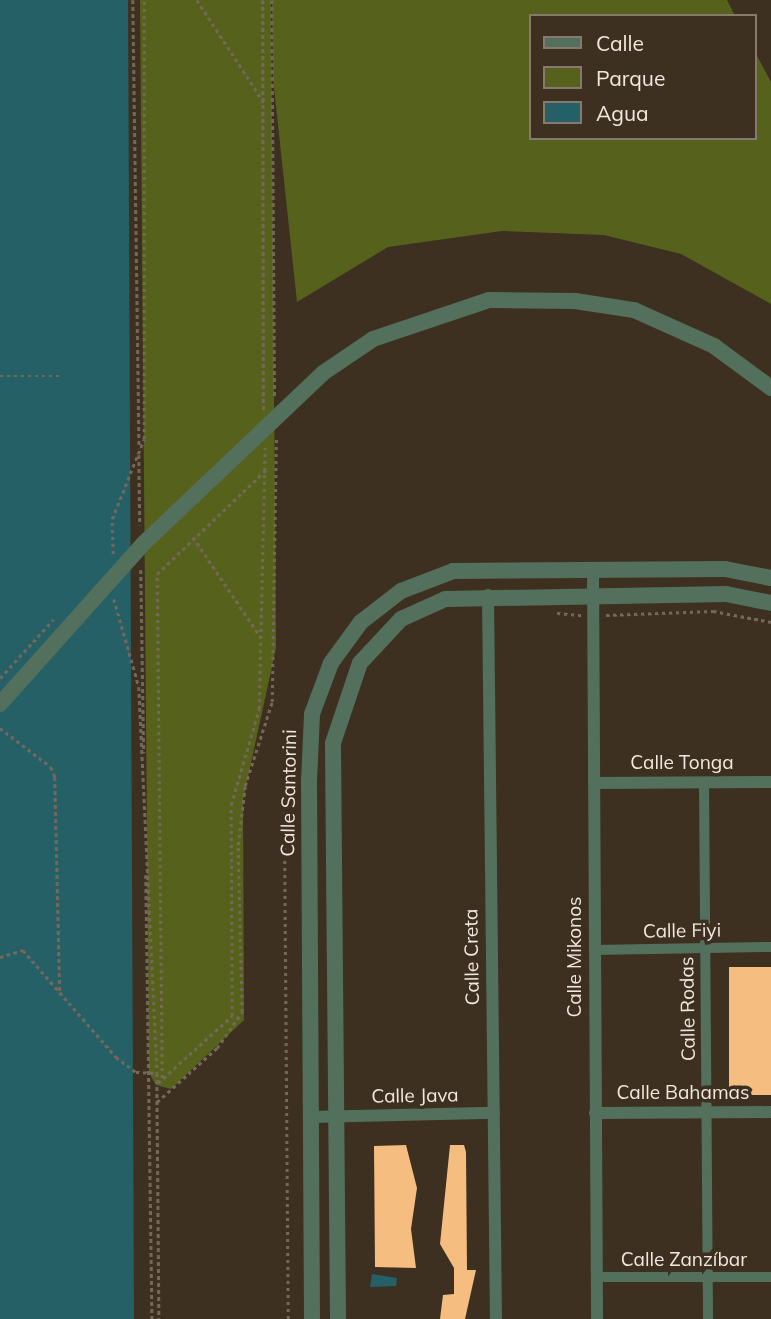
<!DOCTYPE html>
<meta charset="utf-8">
<style>
body{margin:0}
#map{position:relative;width:771px;height:1319px;overflow:hidden;background:#3d3021;font-family:Mulish,sans-serif}
div>[style]{position:absolute}
.green>*{inset:0;background:#56611c}
.water>*{inset:0;background:#256066}
.building>*{inset:0;background:#f5bd80}
.path>*{height:2.5px;margin-top:-1.25px;transform-origin:0;background:repeating-linear-gradient(90deg,#74685b 0 3.5px,transparent 0 7px)}
.pedestrian>*{height:10px;margin:-5px;padding:0 5px;transform-origin:5px;border-radius:5px;background:#53705c}
.minor>*{height:12px;margin:-6px;padding:0 6px;transform-origin:6px;border-radius:6px;background:#53705c}
.tertiary>*{height:16px;margin:-8px;padding:0 8px;transform-origin:8px;border-radius:8px;background:#53705c}
.path-bridge>*{height:2.5px;margin-top:-1.25px;transform-origin:0;background:repeating-linear-gradient(90deg,#74685b 0 3.5px,transparent 0 7px)}
.tertiary-bridge>*{height:16px;margin:-8px;padding:0 8px;transform-origin:8px;border-radius:8px;background:#53705c}
span{translate:-50% -50%;white-space:nowrap;text-align:center;line-height:1.15;-webkit-text-stroke:7px #3d3021;paint-order:stroke}
.street-label{font-size:19px;color:#f1e8df}
.legend{position:absolute;left:529px;top:14px;width:228px;height:126px;box-sizing:border-box;background:#3d3021;border:2px solid #857a6d;margin:0;padding:9px 12px;list-style:none;font-size:21px;color:#f1e8df}
.legend li{display:flex;align-items:center;gap:14px;height:35px}
.legend b{width:35px;border:2px solid #857a6d}
</style>
<div id="map">
<div class="green">
<div style="clip-path:polygon(140px 0,271px 0,276px 648px,243px 800px,244px 1020px,171px 1089px,156px 1085px,149px 1073px)"></div>
<div style="clip-path:polygon(272px 0,727px 0,735px 16px,531px 16px,531px 138px,755px 138px,755px 52px,771px 82px,771px 304px,681px 254px,604px 235px,502px 231px,388px 247px,297px 302px,273px 78px)"></div>
</div>
<div class="water">
<div style="clip-path:polygon(0 0,128px 0,134px 1319px,0 1319px)"></div>
<div style="clip-path:polygon(372px 1274px,397px 1278px,396px 1286px,370px 1287px)"></div>
</div>
<div class="building">
<div style="clip-path:polygon(729px 967px,771px 967px,771px 1095px,729px 1095px)"></div>
<div style="clip-path:polygon(406px 1145px,417px 1188px,411px 1229px,416px 1268px,375px 1267px,374px 1146px)"></div>
<div style="clip-path:polygon(450px 1145px,464px 1145px,466px 1152px,467px 1270px,476px 1270px,465px 1319px,440px 1319px,443px 1295px,454px 1294px,454px 1268px,440px 1244px)"></div>
</div>
<div class="path">
<div style="left:133px;top:0;width:448px;rotate:89.2deg"></div>
<div style="left:197px;top:0;width:124px;rotate:56.8deg"></div>
<div style="left:263px;top:0;width:410px;rotate:89.9deg"></div>
<div style="left:272px;top:0;width:396px;rotate:89.6deg"></div>
<div style="left:0;top:376px;width:62px"></div>
<div style="left:139px;top:455px;width:70px;rotate:89.2deg"></div>
<div style="left:193px;top:537px;width:123px;rotate:55.9deg"></div>
<div style="left:113px;top:554px;width:35px;rotate:-92deg"></div>
<div style="left:112px;top:519px;width:86px;rotate:-68.2deg"></div>
<div style="left:144px;top:439px;width:439px;rotate:-90deg"></div>
<div style="left:141px;top:570px;width:183px;rotate:89.1deg"></div>
<div style="left:114px;top:599px;width:91px;rotate:74.1deg"></div>
<div style="left:139px;top:687px;width:386px;rotate:87.3deg"></div>
<div style="left:157px;top:1073px;width:246px;rotate:89.5deg"></div>
<div style="left:557px;top:613px;width:25px;rotate:5deg"></div>
<div style="left:606px;top:615px;width:107px;rotate:-2.1deg"></div>
<div style="left:713px;top:611px;width:59px;rotate:10.7deg"></div>
<div style="left:0;top:728px;width:64px;rotate:37.4deg"></div>
<div style="left:51px;top:767px;width:11px;rotate:68deg"></div>
<div style="left:55px;top:777px;width:217px;rotate:88.7deg"></div>
<div style="left:146px;top:875px;width:444px;rotate:89.2deg"></div>
<div style="left:0;top:957px;width:24px;rotate:-17deg"></div>
<div style="left:23px;top:950px;width:142px;rotate:49deg"></div>
<div style="left:116px;top:1057px;width:25px;rotate:37deg"></div>
<div style="left:136px;top:1072px;width:21px;rotate:3deg"></div>
<div style="left:162px;top:1078px;width:504px;rotate:-90.57deg"></div>
<div style="left:157px;top:574px;width:151px;rotate:-43.7deg"></div>
<div style="left:158px;top:1083px;width:100px;rotate:-42.2deg"></div>
<div style="left:232px;top:1016px;width:211px;rotate:-90.3deg"></div>
<div style="left:231px;top:805px;width:100px;rotate:-73.7deg"></div>
<div style="left:259px;top:709px;width:261px;rotate:-88.7deg"></div>
<div style="left:157px;top:1102px;width:81px;rotate:-42deg"></div>
<div style="left:217px;top:1048px;width:44px;rotate:-55.2deg"></div>
<div style="left:242px;top:1012px;width:167px;rotate:-91.4deg"></div>
<div style="left:238px;top:845px;width:59px;rotate:-83.2deg"></div>
<div style="left:245px;top:786px;width:88px;rotate:-72.2deg"></div>
<div style="left:272px;top:702px;width:265px;rotate:-89.1deg"></div>
<div style="left:288px;top:1319px;width:521px;rotate:-90.44deg"></div>
<div style="left:284px;top:798px;width:18px;rotate:-61deg"></div>
</div>
<div class="pedestrian">
<div style="left:704px;top:782px;width:537px;rotate:89.57deg"></div>
<div style="left:594px;top:950px;width:177px;rotate:-1deg"></div>
<div style="left:596px;top:1277px;width:175px"></div>
</div>
<div class="minor">
<div style="left:593px;top:570px;width:749px;rotate:89.69deg"></div>
<div style="left:488px;top:595px;width:724px;rotate:89.37deg"></div>
<div style="left:594px;top:783px;width:177px;rotate:-0.3deg"></div>
<div style="left:595px;top:1113px;width:176px;rotate:-0.3deg"></div>
<div style="left:312px;top:1117px;width:182px;rotate:-1.3deg"></div>
</div>
<div class="tertiary">
<div style="left:144px;top:543px;width:247px;rotate:-43.5deg"></div>
<div style="left:323px;top:373px;width:60px;rotate:-34.2deg"></div>
<div style="left:373px;top:339px;width:122px;rotate:-18.6deg"></div>
<div style="left:489px;top:300px;width:86px;rotate:0.7deg"></div>
<div style="left:575px;top:301px;width:60px;rotate:8.7deg"></div>
<div style="left:634px;top:310px;width:88px;rotate:24.2deg"></div>
<div style="left:714px;top:346px;width:71px;rotate:36.4deg"></div>
<div style="left:312px;top:1319px;width:538px;rotate:-90.32deg"></div>
<div style="left:309px;top:781px;width:67px;rotate:-87.4deg"></div>
<div style="left:312px;top:714px;width:54px;rotate:-69.6deg"></div>
<div style="left:331px;top:663px;width:51px;rotate:-53.8deg"></div>
<div style="left:361px;top:622px;width:51px;rotate:-37.8deg"></div>
<div style="left:401px;top:591px;width:56px;rotate:-21deg"></div>
<div style="left:453px;top:571px;width:272px;rotate:-0.4deg"></div>
<div style="left:725px;top:569px;width:47px;rotate:11.1deg"></div>
<div style="left:338px;top:1319px;width:576px;rotate:-90.5deg"></div>
<div style="left:333px;top:743px;width:84px;rotate:-71.4deg"></div>
<div style="left:360px;top:663px;width:60px;rotate:-47deg"></div>
<div style="left:401px;top:619px;width:48px;rotate:-24.4deg"></div>
<div style="left:445px;top:599px;width:281px;rotate:-1deg"></div>
<div style="left:726px;top:594px;width:46px;rotate:11.3deg"></div>
</div>
<div class="path-bridge">
<div style="left:0;top:678px;width:79px;rotate:-47.6deg"></div>
</div>
<div class="tertiary-bridge">
<div style="left:0;top:704px;width:216px;rotate:-48.2deg"></div>
</div>
<div class="street-label">
<span style="left:682px;top:763px">Calle Tonga</span>
<span style="left:289px;top:793px;rotate:-89deg">Calle Santorini</span>
<span style="left:682px;top:931px;rotate:-1deg">Calle Fiyi</span>
<span style="left:472px;top:957px;rotate:-91deg">Calle Creta</span>
<span style="left:575px;top:957px;rotate:-90deg">Calle Mikonos</span>
<span style="left:688px;top:1009px;rotate:-91deg">Calle Rodas</span>
<span style="left:683px;top:1093px">Calle Bahamas</span>
<span style="left:415px;top:1096px;rotate:-1deg">Calle Java</span>
<span style="left:684px;top:1260px">Calle Zanzíbar</span>
</div>
<ul class="legend">
<li><b style="height:9px;background:#53705c"></b>Calle</li>
<li><b style="height:19px;background:#56611c"></b>Parque</li>
<li><b style="height:19px;background:#256066"></b>Agua</li>
</ul>
</div>
